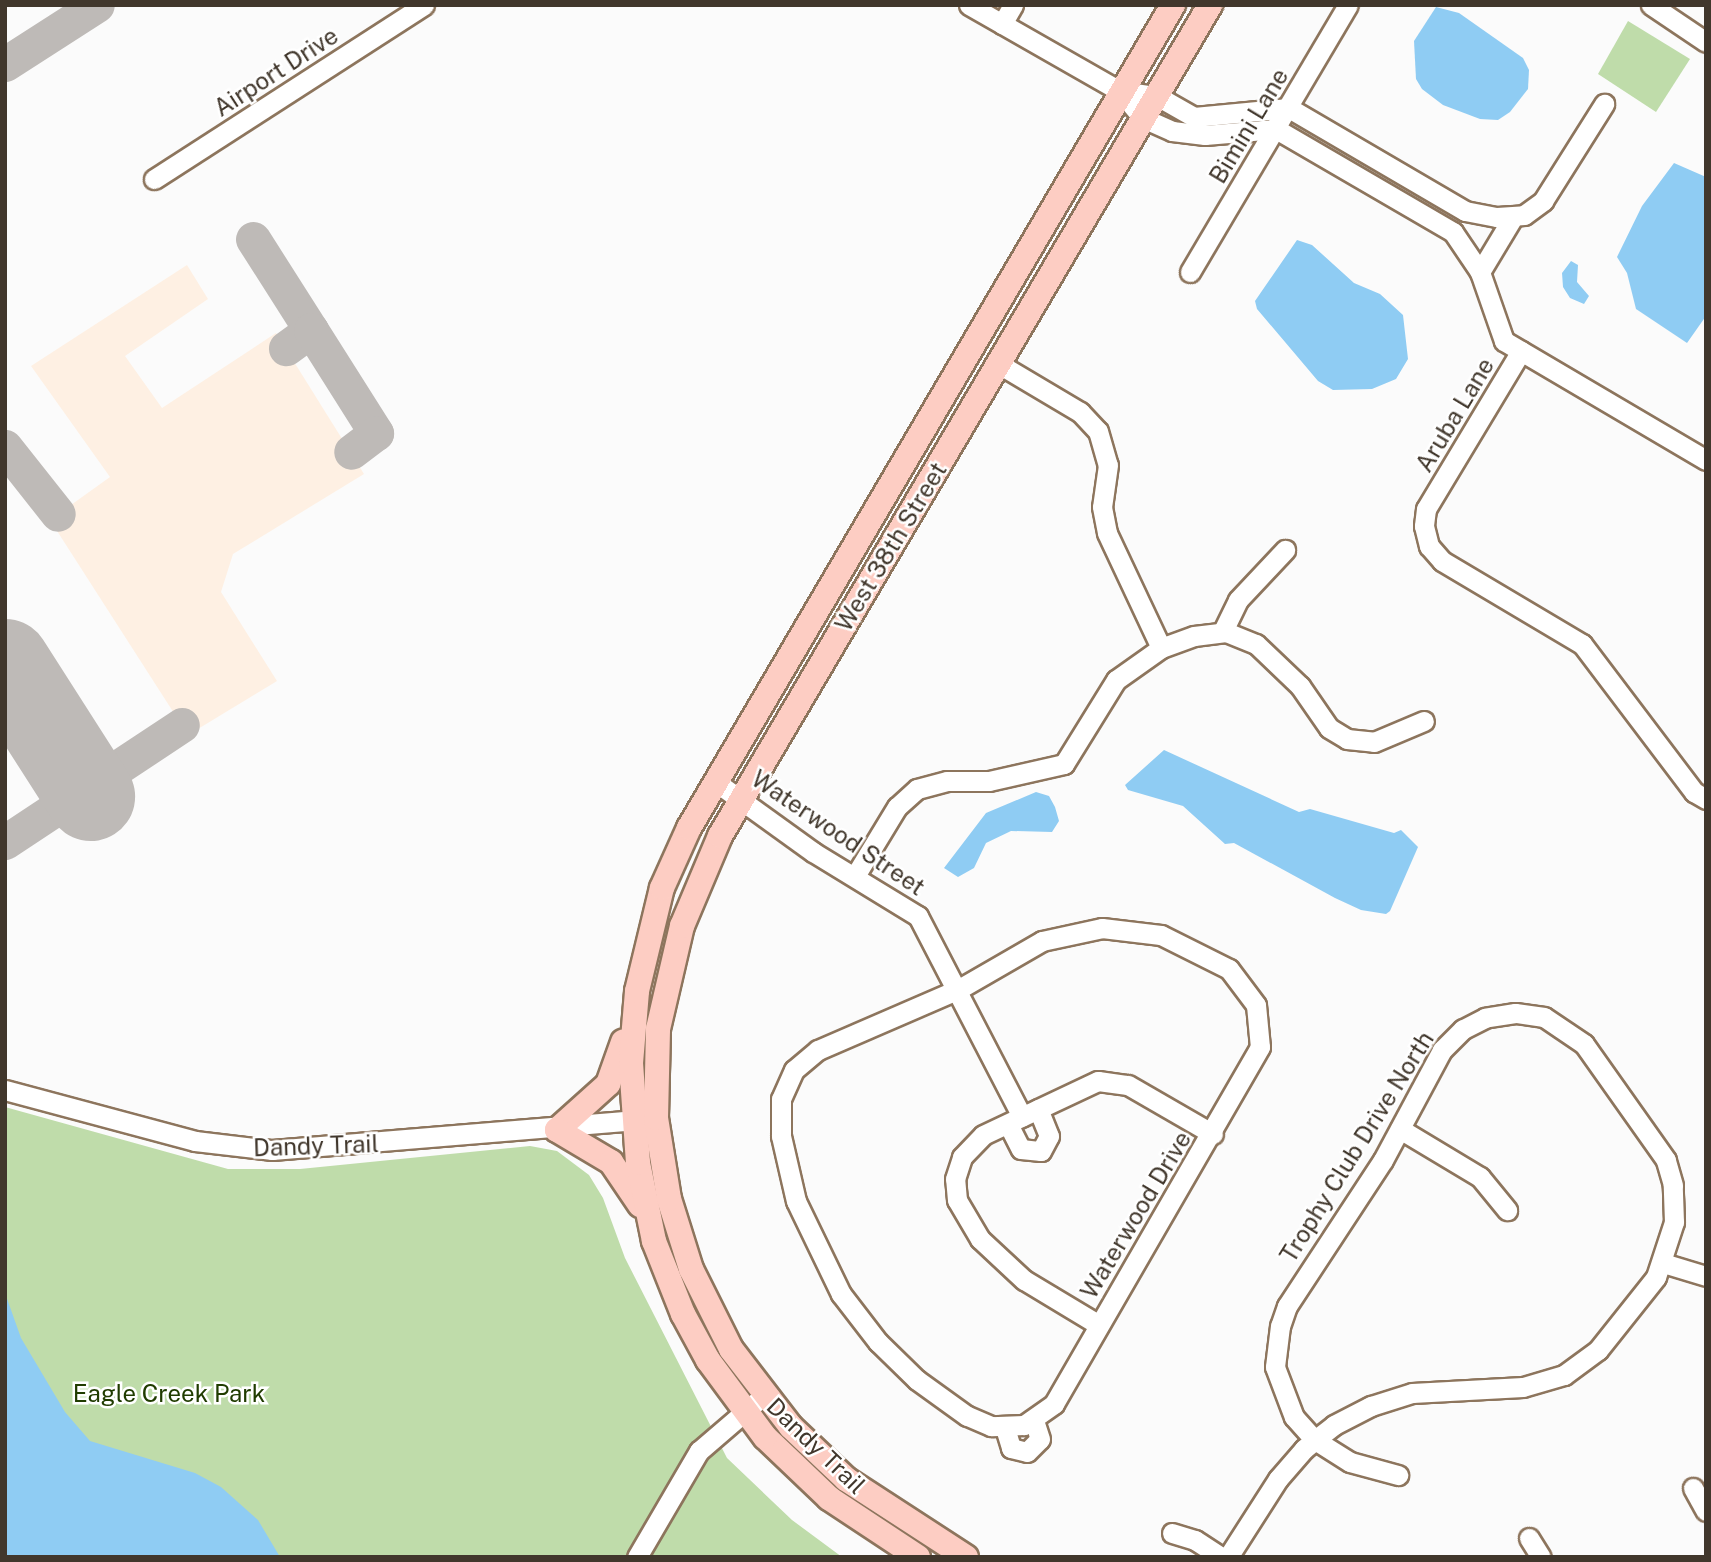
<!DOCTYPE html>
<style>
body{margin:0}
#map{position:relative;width:1711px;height:1562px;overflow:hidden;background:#fbfbfb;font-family:"Public Sans",sans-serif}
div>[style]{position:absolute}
.built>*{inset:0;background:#fef0e3}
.green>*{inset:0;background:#bfdcaa}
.water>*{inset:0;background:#8fccf3}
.taxiway>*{height:35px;margin:-17.5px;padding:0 17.5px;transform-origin:17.5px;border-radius:17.5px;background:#bebab7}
.runway>*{height:89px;margin:-44.5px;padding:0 44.5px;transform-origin:44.5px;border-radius:44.5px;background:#bebab7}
.roads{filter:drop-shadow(2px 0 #8d755d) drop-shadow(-2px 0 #8d755d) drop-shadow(0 2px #8d755d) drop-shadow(0 -2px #8d755d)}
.minor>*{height:19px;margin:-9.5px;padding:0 9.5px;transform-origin:9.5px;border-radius:9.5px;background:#fff}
.major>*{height:24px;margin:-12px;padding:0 12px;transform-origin:12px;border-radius:12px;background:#fdcdc3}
span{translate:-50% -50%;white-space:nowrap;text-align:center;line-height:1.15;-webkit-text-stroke:5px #fff;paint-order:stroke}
.street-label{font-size:24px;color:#41372c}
.park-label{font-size:24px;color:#203c00}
.frame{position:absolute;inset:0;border:7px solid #41372c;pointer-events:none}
</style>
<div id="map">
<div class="built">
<div style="clip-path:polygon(187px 265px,208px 299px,125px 356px,162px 408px,276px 333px,364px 474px,233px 554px,221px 592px,277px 681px,188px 735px,50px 520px,110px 477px,31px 366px)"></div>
</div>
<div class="green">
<div style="clip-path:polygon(1628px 21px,1690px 59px,1656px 112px,1598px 74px)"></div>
<div style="clip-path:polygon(5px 1107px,228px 1169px,300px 1169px,530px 1146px,557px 1151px,589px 1175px,603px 1198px,625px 1258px,727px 1458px,792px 1520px,842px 1557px,5px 1557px)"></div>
</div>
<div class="water">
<div style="clip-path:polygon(1436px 7px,1459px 13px,1523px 58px,1529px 70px,1528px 89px,1510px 112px,1498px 120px,1480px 119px,1443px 105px,1422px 89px,1416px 79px,1414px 41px)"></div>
<div style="clip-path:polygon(1674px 163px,1706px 177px,1706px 316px,1687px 343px,1636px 309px,1627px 273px,1617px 257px,1642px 206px)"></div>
<div style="clip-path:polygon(1297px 240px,1312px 245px,1354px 283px,1380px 294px,1403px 315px,1408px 359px,1396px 379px,1372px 389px,1333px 390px,1318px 381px,1257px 309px,1255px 301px)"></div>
<div style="clip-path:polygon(1571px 261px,1578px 265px,1577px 282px,1589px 296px,1584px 304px,1570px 298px,1563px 287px,1562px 273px)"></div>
<div style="clip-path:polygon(1164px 750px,1299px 812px,1310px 809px,1394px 833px,1401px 830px,1418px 847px,1390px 911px,1386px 914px,1361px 910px,1335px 898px,1234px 843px,1225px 844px,1183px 806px,1128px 790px,1125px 785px)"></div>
<div style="clip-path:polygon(1036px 792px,1049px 796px,1055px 807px,1059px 821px,1052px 832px,1011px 831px,986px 843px,974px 868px,958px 877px,944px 868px,986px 813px)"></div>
<div style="clip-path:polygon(5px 1293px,21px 1338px,65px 1412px,90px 1441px,195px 1473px,221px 1487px,258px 1520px,280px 1557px,5px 1557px)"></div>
</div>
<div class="taxiway">
<div style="left:5px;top:64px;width:109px;rotate:-32.7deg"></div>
<div style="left:253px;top:239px;width:108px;rotate:57.5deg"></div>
<div style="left:311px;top:330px;width:31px;rotate:144deg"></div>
<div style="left:311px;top:330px;width:122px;rotate:57.7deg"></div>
<div style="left:376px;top:433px;width:31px;rotate:143deg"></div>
<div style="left:5px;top:447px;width:85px;rotate:51.7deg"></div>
<div style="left:5px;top:842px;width:212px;rotate:-33.5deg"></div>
</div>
<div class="runway">
<div style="left:5px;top:663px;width:158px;rotate:57.4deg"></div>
</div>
<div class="roads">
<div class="minor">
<div style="left:969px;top:5px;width:174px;rotate:29.7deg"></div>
<div style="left:1120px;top:91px;width:35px;rotate:50deg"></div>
<div style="left:1143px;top:118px;width:32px;rotate:24deg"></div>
<div style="left:1172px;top:131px;width:33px;rotate:7deg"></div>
<div style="left:1205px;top:135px;width:71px;rotate:-4.8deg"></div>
<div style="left:1276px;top:129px;width:205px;rotate:30.2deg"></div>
<div style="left:1453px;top:232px;width:48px;rotate:56deg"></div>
<div style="left:1480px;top:272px;width:73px;rotate:70.8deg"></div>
<div style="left:1504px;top:341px;width:234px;rotate:30.5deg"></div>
<div style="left:1651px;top:5px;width:66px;rotate:33.9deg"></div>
<div style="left:1002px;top:24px;width:22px;rotate:-60deg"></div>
<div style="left:1120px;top:91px;width:37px;rotate:8deg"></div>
<div style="left:1157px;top:96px;width:43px;rotate:29.6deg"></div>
<div style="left:1194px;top:117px;width:95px;rotate:-5.4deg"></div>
<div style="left:1289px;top:108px;width:204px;rotate:30.3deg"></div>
<div style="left:1465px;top:211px;width:33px;rotate:11deg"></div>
<div style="left:1497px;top:217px;width:27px;rotate:-4deg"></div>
<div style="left:1524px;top:215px;width:24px;rotate:-36deg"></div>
<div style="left:1543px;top:201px;width:115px;rotate:-57.8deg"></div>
<div style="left:154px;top:179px;width:321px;rotate:-32.8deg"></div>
<div style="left:1190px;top:272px;width:310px;rotate:-59.4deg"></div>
<div style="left:1480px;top:272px;width:64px;rotate:-59deg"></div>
<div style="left:1521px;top:351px;width:184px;rotate:121deg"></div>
<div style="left:1426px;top:509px;width:17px;rotate:97deg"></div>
<div style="left:1424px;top:526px;width:21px;rotate:76deg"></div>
<div style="left:1429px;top:546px;width:20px;rotate:49deg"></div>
<div style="left:1442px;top:561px;width:163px;rotate:30.7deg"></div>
<div style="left:1582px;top:644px;width:186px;rotate:52.9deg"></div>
<div style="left:1694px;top:792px;width:14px;rotate:30deg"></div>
<div style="left:999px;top:364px;width:94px;rotate:30.7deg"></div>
<div style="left:1080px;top:412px;width:26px;rotate:47deg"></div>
<div style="left:1098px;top:431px;width:35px;rotate:74deg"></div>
<div style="left:1108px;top:465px;width:42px;rotate:98.1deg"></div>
<div style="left:1102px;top:507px;width:26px;rotate:79deg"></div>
<div style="left:1107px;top:533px;width:127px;rotate:64.8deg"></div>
<div style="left:1223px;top:631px;width:34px;rotate:-64deg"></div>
<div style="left:1238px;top:600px;width:69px;rotate:-46.8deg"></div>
<div style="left:716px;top:782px;width:120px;rotate:35.8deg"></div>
<div style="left:813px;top:852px;width:123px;rotate:31.4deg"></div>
<div style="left:918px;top:916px;width:226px;rotate:62.6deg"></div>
<div style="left:855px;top:876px;width:81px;rotate:-58.7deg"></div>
<div style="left:897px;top:807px;width:27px;rotate:-42deg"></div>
<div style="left:917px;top:789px;width:31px;rotate:-15deg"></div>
<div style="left:947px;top:781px;width:42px"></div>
<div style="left:989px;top:781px;width:77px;rotate:-12.8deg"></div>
<div style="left:1064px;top:764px;width:99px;rotate:-58.2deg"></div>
<div style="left:1116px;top:680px;width:55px;rotate:-35.4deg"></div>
<div style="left:1161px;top:648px;width:35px;rotate:-20deg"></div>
<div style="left:1194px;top:636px;width:32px;rotate:-7deg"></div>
<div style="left:1226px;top:632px;width:32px;rotate:22deg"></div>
<div style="left:1256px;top:644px;width:61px;rotate:43.7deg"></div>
<div style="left:1300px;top:686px;width:51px;rotate:55.4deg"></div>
<div style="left:1329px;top:728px;width:21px;rotate:31deg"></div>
<div style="left:1347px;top:739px;width:27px;rotate:6deg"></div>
<div style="left:1374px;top:742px;width:54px;rotate:-22.8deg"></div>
<div style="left:1102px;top:928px;width:59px;rotate:6.8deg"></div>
<div style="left:1161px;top:935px;width:76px;rotate:26.6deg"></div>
<div style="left:1229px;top:969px;width:45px;rotate:53.1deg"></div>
<div style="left:1256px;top:1005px;width:42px;rotate:84.6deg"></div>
<div style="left:1260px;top:1047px;width:412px;rotate:120deg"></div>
<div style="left:1054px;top:1404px;width:37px;rotate:145deg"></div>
<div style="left:1024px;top:1425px;width:33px;rotate:178deg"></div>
<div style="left:991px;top:1426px;width:26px;rotate:-157deg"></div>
<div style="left:967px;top:1416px;width:62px;rotate:-144.2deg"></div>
<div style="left:917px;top:1380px;width:54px;rotate:-135.7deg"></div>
<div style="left:878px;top:1342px;width:61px;rotate:-127.6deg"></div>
<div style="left:841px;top:1294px;width:103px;rotate:-115.8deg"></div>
<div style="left:796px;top:1201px;width:67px;rotate:-103deg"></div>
<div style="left:781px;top:1136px;width:37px;rotate:-90deg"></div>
<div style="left:781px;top:1099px;width:32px;rotate:-66deg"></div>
<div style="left:794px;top:1070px;width:31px;rotate:-40deg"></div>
<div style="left:818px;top:1050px;width:154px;rotate:-23.4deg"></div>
<div style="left:959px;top:989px;width:96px;rotate:-30deg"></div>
<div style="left:1042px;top:941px;width:61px;rotate:-12.2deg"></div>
<div style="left:5px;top:1090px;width:197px;rotate:15deg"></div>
<div style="left:195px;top:1141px;width:78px;rotate:6.7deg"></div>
<div style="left:272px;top:1150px;width:375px;rotate:-4.7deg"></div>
<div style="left:1008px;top:1124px;width:28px;rotate:63deg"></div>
<div style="left:1021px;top:1149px;width:20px;rotate:6deg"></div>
<div style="left:1041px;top:1151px;width:17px;rotate:-62deg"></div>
<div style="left:1049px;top:1136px;width:29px;rotate:-112deg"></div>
<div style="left:1400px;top:1129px;width:93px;rotate:31deg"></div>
<div style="left:1480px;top:1177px;width:43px;rotate:50.7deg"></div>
<div style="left:1663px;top:1263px;width:45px;rotate:16.8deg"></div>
<div style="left:1099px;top:1325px;width:87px;rotate:-149deg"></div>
<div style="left:1024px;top:1280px;width:60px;rotate:-137deg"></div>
<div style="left:980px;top:1239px;width:45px;rotate:-120.5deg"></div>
<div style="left:957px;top:1200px;width:21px;rotate:-95deg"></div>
<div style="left:955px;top:1179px;width:23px;rotate:-72deg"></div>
<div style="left:962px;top:1157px;width:30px;rotate:-46deg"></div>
<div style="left:983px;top:1135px;width:127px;rotate:-25.2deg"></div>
<div style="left:1098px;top:1081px;width:30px;rotate:8deg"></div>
<div style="left:1128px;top:1085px;width:98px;rotate:30deg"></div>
<div style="left:1005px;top:1428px;width:21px;rotate:73deg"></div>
<div style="left:1011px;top:1448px;width:16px;rotate:14deg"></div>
<div style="left:1027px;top:1452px;width:18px;rotate:-45deg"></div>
<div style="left:1040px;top:1439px;width:20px;rotate:-108deg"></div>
<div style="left:1693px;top:1488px;width:26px;rotate:61deg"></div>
<div style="left:1172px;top:1533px;width:24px;rotate:17deg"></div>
<div style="left:1195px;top:1540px;width:31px;rotate:33deg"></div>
<div style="left:1529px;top:1538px;width:22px;rotate:58deg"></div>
<div style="left:637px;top:1557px;width:123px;rotate:-59.7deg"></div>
<div style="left:699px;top:1451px;width:75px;rotate:-40.7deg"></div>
<div style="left:1228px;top:1557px;width:93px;rotate:-57.3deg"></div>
<div style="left:1278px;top:1479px;width:40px;rotate:-49deg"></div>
<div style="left:1304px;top:1449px;width:14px;rotate:-39deg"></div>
<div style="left:1315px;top:1440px;width:24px;rotate:-38deg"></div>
<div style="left:1334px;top:1425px;width:42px;rotate:-27.2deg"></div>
<div style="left:1371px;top:1406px;width:43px;rotate:-17.6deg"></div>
<div style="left:1412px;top:1393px;width:111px;rotate:-3.1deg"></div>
<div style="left:1523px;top:1387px;width:43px;rotate:-16.3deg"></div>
<div style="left:1564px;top:1375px;width:42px;rotate:-36.3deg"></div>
<div style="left:1598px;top:1350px;width:93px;rotate:-51.5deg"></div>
<div style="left:1656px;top:1277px;width:58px;rotate:-71.9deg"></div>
<div style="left:1674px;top:1222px;width:37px;rotate:-92deg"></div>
<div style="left:1673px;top:1185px;width:26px;rotate:-106deg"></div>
<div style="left:1666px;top:1160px;width:142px;rotate:-125.3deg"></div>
<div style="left:1584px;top:1044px;width:48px;rotate:-146deg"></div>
<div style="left:1544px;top:1017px;width:29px;rotate:-172deg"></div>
<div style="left:1515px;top:1013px;width:30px;rotate:171deg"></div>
<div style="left:1485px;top:1018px;width:25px;rotate:153deg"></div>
<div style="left:1463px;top:1029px;width:30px;rotate:135deg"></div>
<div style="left:1442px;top:1050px;width:125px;rotate:118.2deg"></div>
<div style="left:1383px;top:1160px;width:175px;rotate:123.3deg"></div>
<div style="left:1287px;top:1306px;width:21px;rotate:109deg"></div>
<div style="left:1280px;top:1326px;width:41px;rotate:97deg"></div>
<div style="left:1275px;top:1367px;width:53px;rotate:69.2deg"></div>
<div style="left:1294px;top:1417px;width:31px;rotate:48deg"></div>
<div style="left:1315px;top:1440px;width:41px;rotate:32.2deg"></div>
<div style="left:1350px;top:1462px;width:50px;rotate:15.2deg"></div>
</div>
<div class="major">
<div style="left:557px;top:1130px;width:69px;rotate:-42deg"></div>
<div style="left:608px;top:1084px;width:45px;rotate:-70.3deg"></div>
<div style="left:557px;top:1130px;width:63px;rotate:30.7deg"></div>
<div style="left:611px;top:1162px;width:52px;rotate:56deg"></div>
<div style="left:918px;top:1557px;width:107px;rotate:-146.5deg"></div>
<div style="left:829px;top:1498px;width:88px;rotate:-136.4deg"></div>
<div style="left:765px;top:1437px;width:96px;rotate:-126.5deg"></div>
<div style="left:708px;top:1360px;width:52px;rotate:-118.5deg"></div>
<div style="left:683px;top:1314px;width:79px;rotate:-111.7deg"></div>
<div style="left:654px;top:1241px;width:80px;rotate:-101.6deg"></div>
<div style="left:638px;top:1163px;width:100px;rotate:-94deg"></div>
<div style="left:631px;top:1063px;width:72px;rotate:-85.2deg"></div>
<div style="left:637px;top:991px;width:106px;rotate:-76.4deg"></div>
<div style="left:662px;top:888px;width:66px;rotate:-65.8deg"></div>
<div style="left:689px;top:828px;width:955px;rotate:-59.54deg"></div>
<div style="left:966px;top:1557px;width:143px;rotate:-147deg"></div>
<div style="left:846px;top:1479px;width:76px;rotate:-136.6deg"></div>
<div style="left:791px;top:1427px;width:98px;rotate:-127.6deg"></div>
<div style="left:731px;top:1349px;width:89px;rotate:-116.6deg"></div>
<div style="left:691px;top:1269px;width:73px;rotate:-107.4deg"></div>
<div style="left:669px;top:1199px;width:82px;rotate:-99.1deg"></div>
<div style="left:656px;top:1118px;width:89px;rotate:-88.7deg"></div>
<div style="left:658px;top:1029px;width:106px;rotate:-76.9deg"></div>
<div style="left:682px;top:926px;width:98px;rotate:-67.1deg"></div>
<div style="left:720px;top:836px;width:965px;rotate:-59.47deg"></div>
</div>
</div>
<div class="street-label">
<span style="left:276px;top:72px;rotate:-33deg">Airport Drive</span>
<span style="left:1249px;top:126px;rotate:-59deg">Bimini Lane</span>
<span style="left:1455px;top:415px;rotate:-59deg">Aruba Lane</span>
<span style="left:891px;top:547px;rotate:-59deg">West 38th Street</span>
<span style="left:838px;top:833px;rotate:34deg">Waterwood Street</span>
<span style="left:316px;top:1146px;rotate:-2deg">Dandy Trail</span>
<span style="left:1357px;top:1147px;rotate:-58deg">Trophy Club Drive North</span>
<span style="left:1136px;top:1215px;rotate:-59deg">Waterwood Drive</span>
<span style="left:816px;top:1446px;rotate:44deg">Dandy Trail</span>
</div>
<div class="park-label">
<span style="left:169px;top:1394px">Eagle Creek Park</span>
</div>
<div class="frame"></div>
</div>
